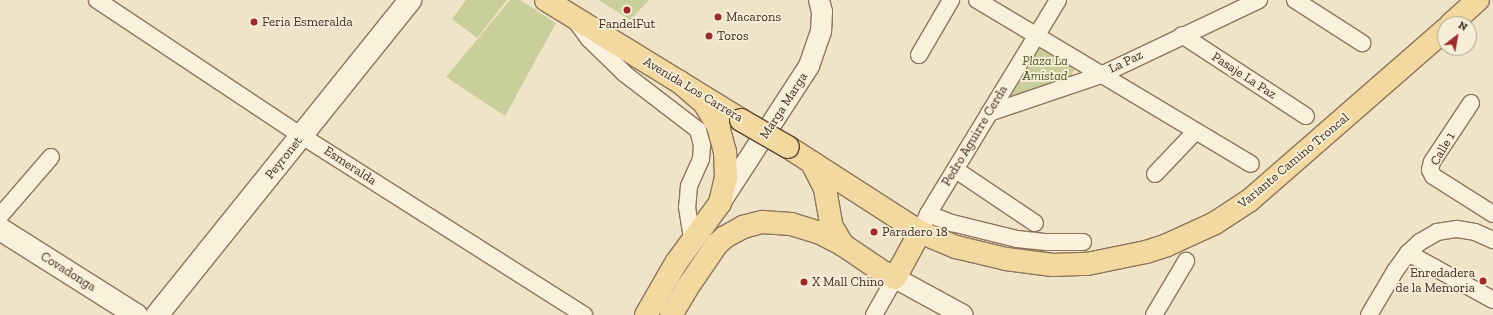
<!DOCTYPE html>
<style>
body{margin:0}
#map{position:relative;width:1493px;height:315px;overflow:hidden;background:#f0e4c8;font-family:"Zilla Slab",serif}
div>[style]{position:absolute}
.green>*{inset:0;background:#c9cf9b}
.roads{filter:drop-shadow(1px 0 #8d765c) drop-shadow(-1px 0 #8d765c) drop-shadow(0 1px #8d765c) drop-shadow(0 -1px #8d765c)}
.minor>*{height:16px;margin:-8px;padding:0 8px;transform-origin:8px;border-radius:8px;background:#faf1dc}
.tertiary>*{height:20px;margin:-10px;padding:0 10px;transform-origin:10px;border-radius:10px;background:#faf1dc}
.secondary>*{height:22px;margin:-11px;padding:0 11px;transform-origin:11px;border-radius:11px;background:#faf1dc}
.primary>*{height:22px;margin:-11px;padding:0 11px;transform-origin:11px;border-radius:11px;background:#f3d9a0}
.bridges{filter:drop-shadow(1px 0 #5b4430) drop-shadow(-1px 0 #5b4430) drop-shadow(0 1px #5b4430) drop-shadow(0 -1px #5b4430)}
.primary-bridge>*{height:22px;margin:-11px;padding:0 11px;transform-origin:11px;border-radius:11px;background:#f3d9a0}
.dots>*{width:11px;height:11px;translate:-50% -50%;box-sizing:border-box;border:2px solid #f7eed8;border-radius:50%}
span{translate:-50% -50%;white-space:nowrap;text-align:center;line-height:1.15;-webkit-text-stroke:3.5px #f7eed8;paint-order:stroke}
.poi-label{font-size:13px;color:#3d2e20}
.left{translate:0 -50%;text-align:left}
.right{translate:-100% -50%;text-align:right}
.park-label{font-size:13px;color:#4d5a26;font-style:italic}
.street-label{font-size:13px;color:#3d2e20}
.north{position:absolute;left:1437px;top:16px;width:40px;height:40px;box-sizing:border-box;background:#f7eed8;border:1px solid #ada18e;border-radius:50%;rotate:31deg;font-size:11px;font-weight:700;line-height:16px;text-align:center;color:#3d2e20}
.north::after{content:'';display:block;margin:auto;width:14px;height:18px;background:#9e2a2b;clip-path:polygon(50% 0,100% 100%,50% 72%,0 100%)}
</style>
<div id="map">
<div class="green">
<div style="clip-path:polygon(466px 0,507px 0,477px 38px,452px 19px)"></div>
<div style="clip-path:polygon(510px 0,520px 0,556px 23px,505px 116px,446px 77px)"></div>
<div style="clip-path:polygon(599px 0,649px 0,630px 20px)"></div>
<div style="clip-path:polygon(1038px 46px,1075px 68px,1070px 78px,1014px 99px,1008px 94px)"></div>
</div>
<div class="roads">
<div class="minor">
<div style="left:97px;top:0;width:246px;rotate:33.6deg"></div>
<div style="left:302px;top:136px;width:334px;rotate:32.4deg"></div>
<div style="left:977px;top:0;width:319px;rotate:30.9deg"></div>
<div style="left:1295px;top:0;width:80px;rotate:32.7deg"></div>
<div style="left:578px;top:24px;width:19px;rotate:54deg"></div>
<div style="left:589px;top:39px;width:50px;rotate:44.2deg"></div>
<div style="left:625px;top:74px;width:92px;rotate:37.5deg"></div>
<div style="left:698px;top:130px;width:16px;rotate:75deg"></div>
<div style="left:702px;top:145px;width:14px;rotate:94deg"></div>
<div style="left:701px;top:159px;width:30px;rotate:114deg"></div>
<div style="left:689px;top:186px;width:21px;rotate:95deg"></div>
<div style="left:687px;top:207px;width:33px;rotate:81deg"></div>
<div style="left:1182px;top:35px;width:148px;rotate:33.2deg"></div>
<div style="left:919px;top:55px;width:64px;rotate:-59.8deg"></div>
<div style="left:1471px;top:103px;width:71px;rotate:123.5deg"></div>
<div style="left:1432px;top:162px;width:8px;rotate:104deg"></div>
<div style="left:1430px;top:170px;width:7px;rotate:63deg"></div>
<div style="left:1433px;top:176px;width:71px;rotate:32.3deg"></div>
<div style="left:989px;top:113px;width:118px;rotate:-18.7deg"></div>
<div style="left:1101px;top:75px;width:175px;rotate:-25.4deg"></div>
<div style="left:956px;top:170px;width:95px;rotate:33.9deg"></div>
<div style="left:1155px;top:174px;width:59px;rotate:-46.4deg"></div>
<div style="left:928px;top:214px;width:26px;rotate:21deg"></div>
<div style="left:952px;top:223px;width:67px;rotate:13.8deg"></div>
<div style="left:1017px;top:239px;width:30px;rotate:6deg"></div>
<div style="left:1047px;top:242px;width:36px"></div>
<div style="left:0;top:216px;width:78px;rotate:-49.2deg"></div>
<div style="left:920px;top:232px;width:20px;rotate:-66deg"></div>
<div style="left:928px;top:214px;width:250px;rotate:-58.7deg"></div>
<div style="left:1408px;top:253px;width:97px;rotate:28.9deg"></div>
<div style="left:874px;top:315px;width:43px;rotate:-60.4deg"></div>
<div style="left:1154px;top:315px;width:63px;rotate:-59.3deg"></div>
<div style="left:1369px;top:315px;width:51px;rotate:-59.4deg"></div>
<div style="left:1395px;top:271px;width:22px;rotate:-54deg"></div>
<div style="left:1408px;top:253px;width:16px;rotate:-43deg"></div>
<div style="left:1420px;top:242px;width:20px;rotate:-30deg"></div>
<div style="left:1437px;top:232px;width:20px;rotate:-9deg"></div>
<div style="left:1457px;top:229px;width:18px;rotate:9deg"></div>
<div style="left:1475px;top:232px;width:20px;rotate:24deg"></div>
</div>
<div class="tertiary">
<div style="left:722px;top:200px;width:160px;rotate:-57deg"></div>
<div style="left:809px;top:66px;width:36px;rotate:-71deg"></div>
<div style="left:821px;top:32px;width:20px;rotate:-87deg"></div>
<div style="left:822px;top:12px;width:12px;rotate:-104deg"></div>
<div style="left:895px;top:278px;width:77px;rotate:28.6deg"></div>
</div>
<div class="secondary">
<div style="left:0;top:229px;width:161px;rotate:32.3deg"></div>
<div style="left:157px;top:315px;width:404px;rotate:-51.2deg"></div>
</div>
<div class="primary">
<div style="left:546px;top:0;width:229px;rotate:31.6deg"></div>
<div style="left:1451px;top:24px;width:36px;rotate:-42deg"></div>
<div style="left:788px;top:147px;width:157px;rotate:32.8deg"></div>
<div style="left:920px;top:232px;width:39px;rotate:23deg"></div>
<div style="left:956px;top:247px;width:51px;rotate:13.5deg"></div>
<div style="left:1006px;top:259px;width:47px;rotate:7.3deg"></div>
<div style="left:1053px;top:265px;width:34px;rotate:-2deg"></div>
<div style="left:1087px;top:264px;width:60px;rotate:-11.5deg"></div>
<div style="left:1146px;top:252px;width:22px;rotate:-18deg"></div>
<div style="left:1167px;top:245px;width:53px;rotate:-24.6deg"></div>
<div style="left:1215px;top:223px;width:42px;rotate:-33.3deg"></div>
<div style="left:1250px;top:200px;width:259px;rotate:-41.1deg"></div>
<div style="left:812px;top:163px;width:29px;rotate:63deg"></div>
<div style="left:825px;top:189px;width:39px;rotate:80deg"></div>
<div style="left:832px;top:227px;width:21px;rotate:59deg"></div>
<div style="left:843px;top:245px;width:48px;rotate:34deg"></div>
<div style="left:883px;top:272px;width:13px;rotate:27deg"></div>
<div style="left:895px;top:278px;width:52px;rotate:-61.5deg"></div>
<div style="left:646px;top:315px;width:60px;rotate:-60deg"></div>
<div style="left:676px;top:263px;width:74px;rotate:-53.7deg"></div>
<div style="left:720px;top:203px;width:26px;rotate:-77deg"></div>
<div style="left:726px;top:178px;width:26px;rotate:-92deg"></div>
<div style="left:725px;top:152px;width:27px;rotate:-105deg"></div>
<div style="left:718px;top:126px;width:27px;rotate:-121deg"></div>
<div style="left:704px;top:103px;width:33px;rotate:-139deg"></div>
<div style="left:671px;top:315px;width:31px;rotate:-59deg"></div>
<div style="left:687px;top:288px;width:53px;rotate:-55.7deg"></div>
<div style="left:717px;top:244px;width:11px;rotate:-41deg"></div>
<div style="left:725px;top:237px;width:21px;rotate:-29deg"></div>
<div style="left:743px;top:227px;width:20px;rotate:-15deg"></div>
<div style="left:762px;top:222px;width:29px;rotate:4deg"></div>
<div style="left:791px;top:224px;width:28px;rotate:17deg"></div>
<div style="left:818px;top:232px;width:28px;rotate:27deg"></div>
</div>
</div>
<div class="bridges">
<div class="primary-bridge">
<div style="left:741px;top:120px;width:54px;rotate:29.9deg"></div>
</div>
</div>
<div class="dots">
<div style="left:627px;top:10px;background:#9e2a2b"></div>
<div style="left:718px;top:17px;background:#9e2a2b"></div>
<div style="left:254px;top:22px;background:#9e2a2b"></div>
<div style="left:709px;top:36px;background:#9e2a2b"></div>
<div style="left:874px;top:232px;background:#9e2a2b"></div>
<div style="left:1483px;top:281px;background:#9e2a2b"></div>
<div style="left:804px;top:282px;background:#9e2a2b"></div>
</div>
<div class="poi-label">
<span class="left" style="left:726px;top:17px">Macarons</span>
<span class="left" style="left:262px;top:22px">Feria Esmeralda</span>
<span style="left:627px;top:24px">FandelFut</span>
<span class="left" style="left:717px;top:36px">Toros</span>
<span class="left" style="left:882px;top:232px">Paradero 18</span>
<span class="right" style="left:1475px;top:281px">Enredadera<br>de la Memoria</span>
<span class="left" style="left:812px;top:282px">X Mall Chino</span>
</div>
<div class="park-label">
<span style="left:1045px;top:69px">Plaza La<br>Amistad</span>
</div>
<div class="street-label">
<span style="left:1126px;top:62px;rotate:-26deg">La Paz</span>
<span style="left:1244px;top:76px;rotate:33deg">Pasaje La Paz</span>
<span style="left:693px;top:90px;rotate:31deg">Avenida Los Carrera</span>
<span style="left:784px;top:106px;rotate:-57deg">Marga Marga</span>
<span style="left:975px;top:136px;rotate:-59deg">Pedro Aguirre Cerda</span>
<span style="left:1443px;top:149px;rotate:-60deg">Calle 1</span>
<span style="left:284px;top:158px;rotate:-51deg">Peyronet</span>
<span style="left:1294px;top:161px;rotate:-40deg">Variante Camino Troncal</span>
<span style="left:350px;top:166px;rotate:33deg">Esmeralda</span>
<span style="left:68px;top:272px;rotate:32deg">Covadonga</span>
</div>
<div class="north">N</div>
</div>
